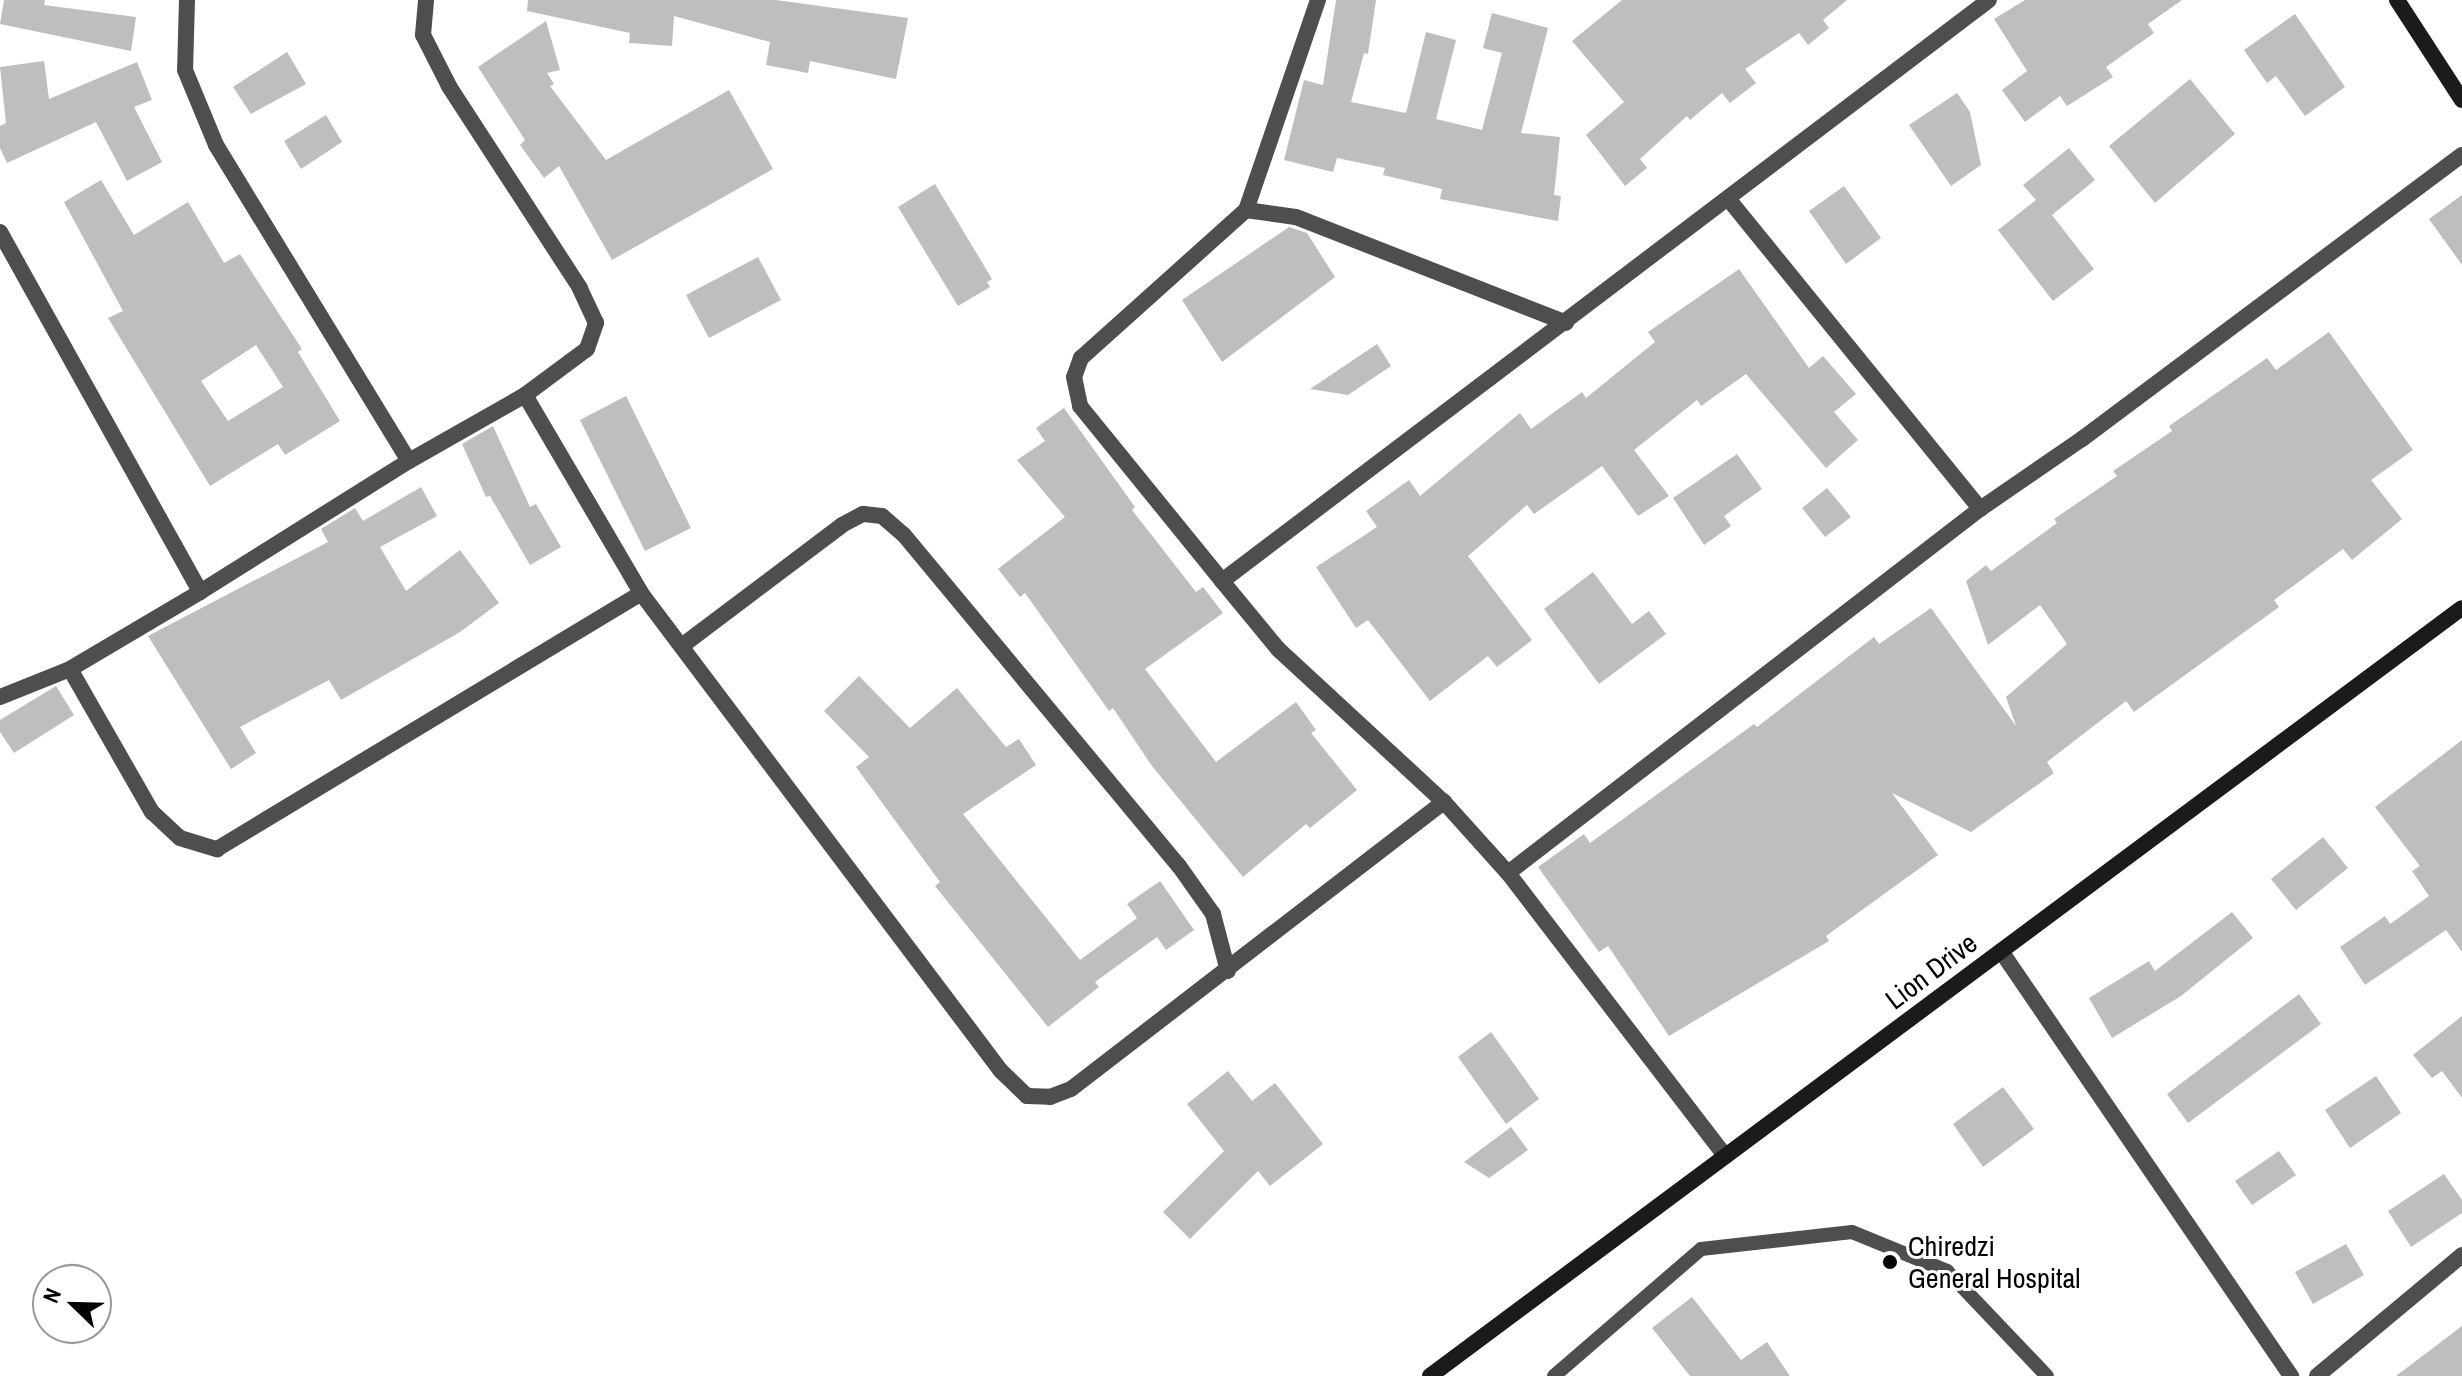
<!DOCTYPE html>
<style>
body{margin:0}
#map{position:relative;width:2462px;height:1376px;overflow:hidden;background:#fff;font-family:"Archivo Narrow",sans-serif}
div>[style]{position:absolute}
.building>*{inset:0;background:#bebebe}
.lane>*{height:14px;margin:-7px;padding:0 7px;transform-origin:7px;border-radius:7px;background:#4e4e4e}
.street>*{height:16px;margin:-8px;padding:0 8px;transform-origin:8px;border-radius:8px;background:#4e4e4e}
.secondary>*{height:16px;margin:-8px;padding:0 8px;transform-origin:8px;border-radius:8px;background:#1b1b1b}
.dots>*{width:22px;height:22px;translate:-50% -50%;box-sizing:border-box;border:4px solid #fff;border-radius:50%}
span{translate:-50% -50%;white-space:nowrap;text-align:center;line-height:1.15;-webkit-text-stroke:6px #fff;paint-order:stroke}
.street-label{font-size:28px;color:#000}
.poi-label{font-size:28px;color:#000}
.left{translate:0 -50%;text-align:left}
.north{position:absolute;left:32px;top:1264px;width:80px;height:80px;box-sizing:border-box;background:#fff;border:2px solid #999;border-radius:50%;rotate:293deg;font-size:22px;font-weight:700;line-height:32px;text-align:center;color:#000}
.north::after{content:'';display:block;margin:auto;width:28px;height:36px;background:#000;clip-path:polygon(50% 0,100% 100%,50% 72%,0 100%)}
</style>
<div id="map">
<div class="building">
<div style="clip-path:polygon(4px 0,45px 0,44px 5px,136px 17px,131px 51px,0 24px)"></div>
<div style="clip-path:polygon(528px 0,776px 0,908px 18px,896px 79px,810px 61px,808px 73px,766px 65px,770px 42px,674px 16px,672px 46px,629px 43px,630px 33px,527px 11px)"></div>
<div style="clip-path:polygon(1336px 0,1376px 0,1368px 54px,1364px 53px,1351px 102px,1406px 113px,1426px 32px,1456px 40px,1436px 119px,1482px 130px,1502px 53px,1483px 48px,1492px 13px,1548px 28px,1521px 133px,1560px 137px,1554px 195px,1561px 196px,1558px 221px,1440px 199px,1442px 189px,1383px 175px,1385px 168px,1337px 158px,1333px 172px,1284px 160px,1304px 80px,1323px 85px)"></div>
<div style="clip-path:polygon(1622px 0,1847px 0,1823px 20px,1829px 28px,1808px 45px,1799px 33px,1745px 69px,1756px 83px,1730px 103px,1722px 93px,1690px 120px,1687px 116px,1640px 159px,1647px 168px,1625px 186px,1586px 135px,1624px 102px,1572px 41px)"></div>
<div style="clip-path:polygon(2025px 0,2182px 0,2148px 24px,2154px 33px,2106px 67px,2113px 77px,2067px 106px,2060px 96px,2025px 122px,2002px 90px,2027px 71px,1994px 19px)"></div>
<div style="clip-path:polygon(2295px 14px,2345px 87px,2305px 116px,2276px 76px,2267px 83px,2244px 50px)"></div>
<div style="clip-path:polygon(546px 21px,560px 70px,547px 73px,554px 84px,550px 86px,606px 160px,729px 90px,773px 169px,612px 260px,559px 166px,544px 178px,520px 145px,525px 140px,478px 67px)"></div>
<div style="clip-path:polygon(287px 52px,306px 84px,251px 114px,233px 87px)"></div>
<div style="clip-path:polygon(44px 61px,49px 99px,137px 62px,152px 100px,134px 107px,162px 162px,127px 181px,96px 122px,7px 163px,0 148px,0 126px,6px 123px,0 67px)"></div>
<div style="clip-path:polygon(2190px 79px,2235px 134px,2155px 203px,2109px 146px)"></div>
<div style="clip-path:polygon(1957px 93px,1970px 112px,1981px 165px,1951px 186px,1909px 125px)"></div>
<div style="clip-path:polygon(326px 115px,342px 142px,301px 169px,284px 141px)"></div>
<div style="clip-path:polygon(2069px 148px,2095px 180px,2052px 215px,2094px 269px,2053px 301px,1998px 230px,2036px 200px,2023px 185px)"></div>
<div style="clip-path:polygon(evenodd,101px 180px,134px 235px,188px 202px,224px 263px,240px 254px,302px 349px,298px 352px,340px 421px,285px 455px,278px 444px,210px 486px,108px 318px,123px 311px,64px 202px,101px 180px,256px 345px,283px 387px,228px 421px,201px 381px,256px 345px)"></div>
<div style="clip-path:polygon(935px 184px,992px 279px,987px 282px,990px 287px,958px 306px,898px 207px)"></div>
<div style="clip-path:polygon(1844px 186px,1881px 238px,1846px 264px,1809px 211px)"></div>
<div style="clip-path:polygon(2462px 195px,2462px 265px,2429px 219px)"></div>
<div style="clip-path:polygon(1289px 227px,1307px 233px,1335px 277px,1222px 362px,1182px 300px)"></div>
<div style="clip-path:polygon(758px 257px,781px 300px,709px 338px,686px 295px)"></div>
<div style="clip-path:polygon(1739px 269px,1809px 368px,1823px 356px,1856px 394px,1834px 412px,1858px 440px,1826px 468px,1746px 374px,1701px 406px,1697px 400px,1634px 450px,1669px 496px,1638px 516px,1602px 466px,1534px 514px,1527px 505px,1468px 556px,1532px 640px,1497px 667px,1488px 656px,1430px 701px,1368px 620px,1356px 628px,1316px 567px,1377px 527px,1366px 511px,1409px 480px,1420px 496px,1520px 413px,1531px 429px,1582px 392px,1586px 398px,1655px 342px,1648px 332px)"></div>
<div style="clip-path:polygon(2329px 332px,2413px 450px,2371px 480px,2402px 519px,2352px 560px,2343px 549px,2274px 600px,2279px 607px,2134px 712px,2126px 701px,2047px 762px,2054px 773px,1971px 832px,1892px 793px,1938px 855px,1826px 936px,1829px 941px,1669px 1036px,1608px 946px,1599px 952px,1538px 867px,1584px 834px,1590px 843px,1754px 724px,1757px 727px,1874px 637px,1879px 644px,1931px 608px,2016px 726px,2006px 697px,2067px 644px,2040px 605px,1988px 645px,1966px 581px,1986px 565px,1991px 571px,2057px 523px,2054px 519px,2117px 476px,2113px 471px,2172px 431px,2169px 426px,2267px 358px,2276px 370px)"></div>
<div style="clip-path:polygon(1377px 344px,1391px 366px,1348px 395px,1310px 389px)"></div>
<div style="clip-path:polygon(626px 396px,691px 528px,645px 551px,580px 420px)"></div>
<div style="clip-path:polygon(1064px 408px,1135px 507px,1132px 510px,1196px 592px,1203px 587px,1223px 613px,1145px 669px,1216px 762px,1296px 702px,1316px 730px,1311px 733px,1357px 790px,1310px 828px,1306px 824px,1243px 877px,1152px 766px,1113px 708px,1109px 711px,1025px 593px,1020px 597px,998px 569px,1065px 517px,1017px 460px,1045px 441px,1036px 428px)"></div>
<div style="clip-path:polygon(493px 426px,530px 507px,536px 504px,561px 547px,530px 565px,490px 496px,486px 497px,462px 444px)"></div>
<div style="clip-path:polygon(1737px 454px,1762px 489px,1724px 516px,1731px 526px,1704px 545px,1673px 498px)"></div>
<div style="clip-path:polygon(421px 487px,437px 516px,380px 547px,406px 591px,460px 550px,499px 603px,460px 632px,341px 700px,329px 680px,240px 727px,256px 753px,231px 769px,148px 636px,328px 542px,321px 529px,355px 508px,363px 521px)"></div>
<div style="clip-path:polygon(1827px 488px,1851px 517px,1825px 537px,1802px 508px)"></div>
<div style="clip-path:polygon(1593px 572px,1632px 624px,1649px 611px,1666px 634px,1599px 684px,1544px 609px)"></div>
<div style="clip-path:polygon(859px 676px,910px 728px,957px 688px,1006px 747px,1019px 739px,1036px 765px,963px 814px,1080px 960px,1137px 918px,1127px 904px,1160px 881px,1194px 930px,1166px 950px,1157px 937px,1095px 982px,1099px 987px,1048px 1027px,935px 886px,940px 882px,856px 767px,869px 757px,824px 711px)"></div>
<div style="clip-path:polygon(56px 686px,74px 715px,14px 753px,0 732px,0 720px)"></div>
<div style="clip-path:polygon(2462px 740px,2462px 952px,2446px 930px,2365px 985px,2340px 947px,2385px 916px,2390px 924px,2429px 896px,2412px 871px,2420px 866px,2375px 807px)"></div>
<div style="clip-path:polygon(2323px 837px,2348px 868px,2296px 910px,2271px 879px)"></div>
<div style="clip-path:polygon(2232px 912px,2253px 938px,2181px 996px,2112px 1038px,2089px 998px,2149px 961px,2155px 971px)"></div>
<div style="clip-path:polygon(2299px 994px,2321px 1024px,2188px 1123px,2167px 1094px)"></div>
<div style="clip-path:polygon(2462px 1016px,2462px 1098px,2442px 1071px,2432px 1078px,2413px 1055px)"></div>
<div style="clip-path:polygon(1491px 1032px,1539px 1099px,1506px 1124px,1458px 1057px)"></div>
<div style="clip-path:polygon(1228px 1071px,1252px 1101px,1275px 1083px,1323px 1144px,1270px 1186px,1258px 1171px,1190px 1239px,1163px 1212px,1224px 1151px,1187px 1104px)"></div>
<div style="clip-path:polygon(2376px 1076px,2401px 1113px,2350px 1148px,2325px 1110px)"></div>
<div style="clip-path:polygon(2003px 1087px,2034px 1129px,1983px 1167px,1953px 1124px)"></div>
<div style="clip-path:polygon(1511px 1127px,1528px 1150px,1489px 1178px,1464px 1162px)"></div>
<div style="clip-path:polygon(2279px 1151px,2296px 1175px,2252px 1205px,2235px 1181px)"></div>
<div style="clip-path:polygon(2444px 1174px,2462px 1200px,2462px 1213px,2411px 1247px,2388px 1211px)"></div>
<div style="clip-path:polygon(2346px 1244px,2364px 1275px,2313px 1304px,2295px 1272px)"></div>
<div style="clip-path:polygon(1692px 1297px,1741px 1360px,1767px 1342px,1790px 1376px,1690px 1376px,1652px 1328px)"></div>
<div style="clip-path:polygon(2462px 1326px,2462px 1376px,2396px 1376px)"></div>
</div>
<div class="lane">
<div style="left:1554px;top:1376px;width:194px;rotate:-40.8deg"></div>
<div style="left:1701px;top:1249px;width:152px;rotate:-6.4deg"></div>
<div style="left:1852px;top:1232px;width:103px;rotate:22.3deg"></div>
<div style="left:1947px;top:1271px;width:145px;rotate:46.4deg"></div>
</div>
<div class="street">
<div style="left:187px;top:0;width:70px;rotate:91.6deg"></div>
<div style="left:185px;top:70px;width:81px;rotate:67.5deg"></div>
<div style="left:216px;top:145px;width:370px;rotate:58.6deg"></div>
<div style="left:1318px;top:0;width:222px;rotate:108.9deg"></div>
<div style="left:1246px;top:210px;width:222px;rotate:138.1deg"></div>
<div style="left:1081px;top:358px;width:20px;rotate:110deg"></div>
<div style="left:1074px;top:377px;width:30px;rotate:78deg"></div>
<div style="left:1080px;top:406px;width:225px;rotate:50.9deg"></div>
<div style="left:1222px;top:581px;width:962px;rotate:-37.14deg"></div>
<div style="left:1730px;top:201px;width:397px;rotate:50.9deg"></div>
<div style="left:1980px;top:509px;width:124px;rotate:-34.5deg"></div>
<div style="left:2082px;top:439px;width:474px;rotate:-36.8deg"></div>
<div style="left:1246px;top:210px;width:50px;rotate:8deg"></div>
<div style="left:1296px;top:217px;width:290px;rotate:21.4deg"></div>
<div style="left:0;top:232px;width:412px;rotate:60.9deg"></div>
<div style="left:525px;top:395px;width:229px;rotate:59.6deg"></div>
<div style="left:641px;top:593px;width:598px;rotate:53.02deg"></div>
<div style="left:1001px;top:1071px;width:36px;rotate:44deg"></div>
<div style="left:1027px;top:1096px;width:23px;rotate:2deg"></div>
<div style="left:1050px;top:1097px;width:22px;rotate:-21deg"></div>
<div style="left:1071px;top:1089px;width:471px;rotate:-37.6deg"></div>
<div style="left:1222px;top:581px;width:88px;rotate:50.5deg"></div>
<div style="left:1278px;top:649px;width:226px;rotate:42.7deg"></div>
<div style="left:1444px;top:802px;width:96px;rotate:48deg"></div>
<div style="left:1508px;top:873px;width:357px;rotate:52.5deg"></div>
<div style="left:683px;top:645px;width:199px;rotate:-37deg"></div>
<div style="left:842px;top:525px;width:24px;rotate:-28deg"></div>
<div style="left:863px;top:514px;width:19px;rotate:6deg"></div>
<div style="left:882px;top:516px;width:29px;rotate:41deg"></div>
<div style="left:904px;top:535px;width:430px;rotate:50.3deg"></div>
<div style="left:1179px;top:866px;width:59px;rotate:54.7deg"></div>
<div style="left:1213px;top:914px;width:59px;rotate:75.3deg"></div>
<div style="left:70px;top:669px;width:165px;rotate:60.2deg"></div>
<div style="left:152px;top:812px;width:38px;rotate:43deg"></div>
<div style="left:180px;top:838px;width:39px;rotate:17deg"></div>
<div style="left:217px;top:849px;width:495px;rotate:-31.1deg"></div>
<div style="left:0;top:697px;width:75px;rotate:-21.8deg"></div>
<div style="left:70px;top:669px;width:151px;rotate:-30.6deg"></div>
<div style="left:200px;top:592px;width:247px;rotate:-32.1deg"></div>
<div style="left:409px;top:461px;width:133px;rotate:-29.6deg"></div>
<div style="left:525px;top:395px;width:77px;rotate:-36.6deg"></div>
<div style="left:587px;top:349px;width:28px;rotate:-71deg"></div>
<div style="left:596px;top:323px;width:38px;rotate:-115deg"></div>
<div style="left:580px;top:288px;width:241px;rotate:-123deg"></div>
<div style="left:449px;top:86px;width:57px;rotate:-117deg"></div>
<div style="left:423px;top:35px;width:35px;rotate:-85deg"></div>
<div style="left:1508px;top:873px;width:596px;rotate:-37.64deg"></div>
<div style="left:2001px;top:951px;width:515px;rotate:55.69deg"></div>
<div style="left:2317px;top:1376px;width:189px;rotate:-39.8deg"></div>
</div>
<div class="secondary">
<div style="left:2397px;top:0;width:119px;rotate:57deg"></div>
<div style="left:1430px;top:1376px;width:1286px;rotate:-36.66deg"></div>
</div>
<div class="dots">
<div style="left:1890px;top:1262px;background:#000"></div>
</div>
<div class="street-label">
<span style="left:1931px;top:971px;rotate:-37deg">Lion Drive</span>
</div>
<div class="poi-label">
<span class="left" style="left:1908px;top:1262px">Chiredzi<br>General Hospital</span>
</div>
<div class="north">N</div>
</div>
